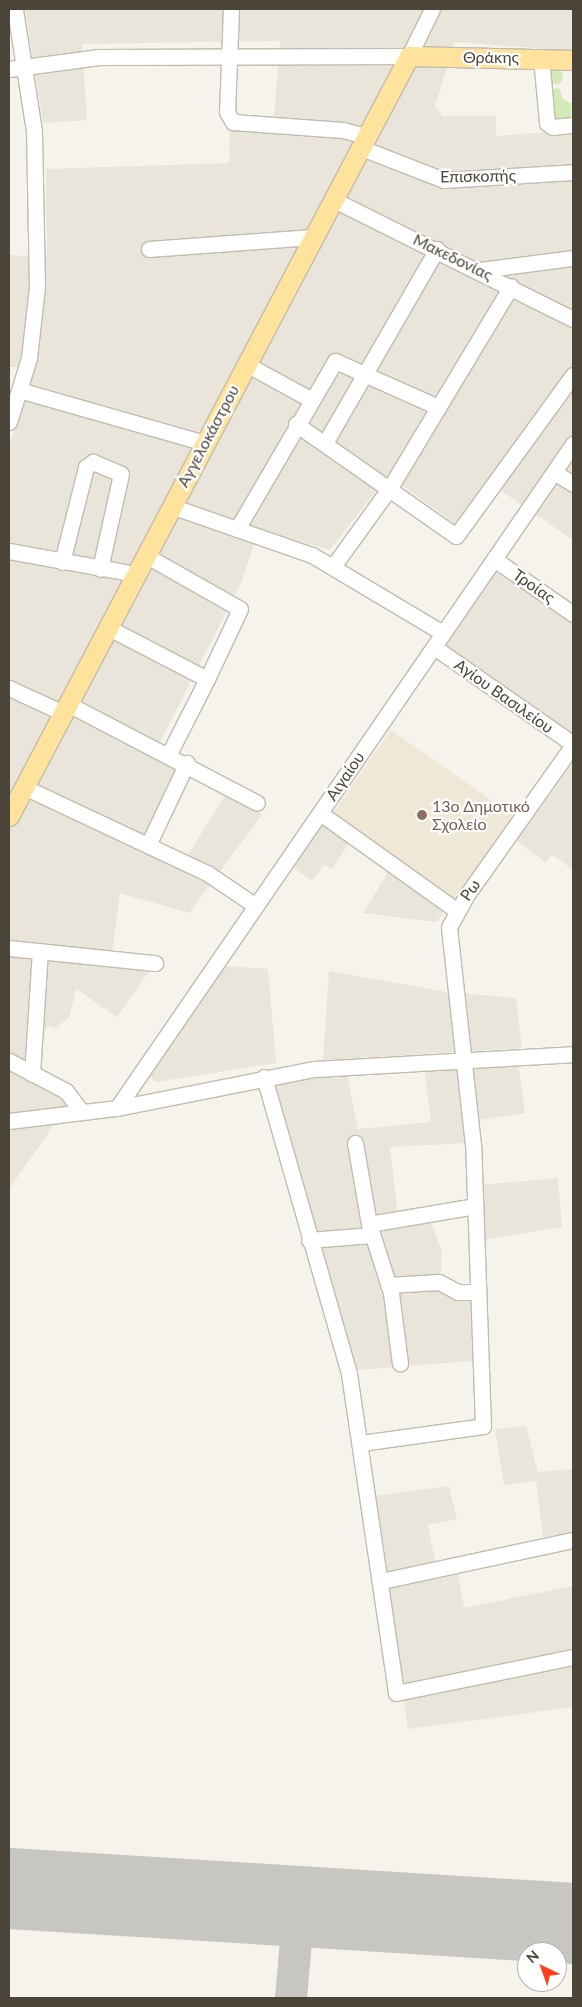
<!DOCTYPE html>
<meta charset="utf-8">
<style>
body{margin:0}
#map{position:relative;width:582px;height:2007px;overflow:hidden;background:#f6f3ec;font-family:Lato,sans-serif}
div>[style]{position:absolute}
.residential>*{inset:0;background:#eae5da}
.education>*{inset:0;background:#efe8d6}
.green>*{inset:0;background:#d2eab5}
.round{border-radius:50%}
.taxiway>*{height:32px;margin:-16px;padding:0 16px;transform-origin:16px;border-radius:16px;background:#c8c6c3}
.runway>*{height:81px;margin:-40.5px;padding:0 40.5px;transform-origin:40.5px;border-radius:40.5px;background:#c8c6c3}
.roads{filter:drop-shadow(1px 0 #c2bbae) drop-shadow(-1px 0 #c2bbae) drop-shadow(0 1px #c2bbae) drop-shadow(0 -1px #c2bbae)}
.minor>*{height:15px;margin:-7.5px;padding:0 7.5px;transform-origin:7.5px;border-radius:7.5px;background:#fff}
.major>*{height:19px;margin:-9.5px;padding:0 9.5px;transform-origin:9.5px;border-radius:9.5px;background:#ffe39c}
.dots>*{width:14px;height:14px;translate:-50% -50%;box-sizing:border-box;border:2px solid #fff;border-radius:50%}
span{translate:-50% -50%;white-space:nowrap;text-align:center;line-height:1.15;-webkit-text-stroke:4.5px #fff;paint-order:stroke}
.street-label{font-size:16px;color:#4b4439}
.education-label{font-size:16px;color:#785e54}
.left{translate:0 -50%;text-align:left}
.frame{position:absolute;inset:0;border:10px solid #4b4439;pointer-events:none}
.north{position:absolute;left:517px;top:1942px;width:50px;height:50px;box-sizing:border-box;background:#fff;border:1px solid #b7b4b0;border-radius:50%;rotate:318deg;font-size:14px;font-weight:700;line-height:20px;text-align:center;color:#4b4439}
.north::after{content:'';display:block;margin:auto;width:18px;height:22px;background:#fc3f1d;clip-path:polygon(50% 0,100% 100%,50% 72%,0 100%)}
</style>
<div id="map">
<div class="residential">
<div style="clip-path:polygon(25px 9px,573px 9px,573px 51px,455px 42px,435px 106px,443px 116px,496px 116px,496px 136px,573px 130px,573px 540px,487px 481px,458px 526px,388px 475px,330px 550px,259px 529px,241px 583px,154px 754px,181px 767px,138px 850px,179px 869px,226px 794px,262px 815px,189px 913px,120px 893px,111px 962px,153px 966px,117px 1017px,76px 989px,70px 1016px,56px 1028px,47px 1026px,30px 1077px,71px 1101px,9px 1189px,9px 446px,36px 367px,9px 367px,9px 255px,47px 257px,46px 169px,229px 163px,230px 129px,273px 130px,280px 41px,82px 44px,87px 120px,43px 123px)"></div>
<div style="clip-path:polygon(495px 571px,573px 624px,573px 734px,445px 644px)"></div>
<div style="clip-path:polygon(573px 763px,573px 870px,552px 854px,546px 863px,517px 841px)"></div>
<div style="clip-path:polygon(322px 822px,350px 842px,332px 869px,324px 865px,312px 881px,291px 866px)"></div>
<div style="clip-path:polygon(389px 871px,444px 910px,437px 922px,363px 913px)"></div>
<div style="clip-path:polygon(223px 966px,268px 969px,276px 1063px,156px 1082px,147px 1075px)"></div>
<div style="clip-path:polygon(329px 971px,447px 992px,516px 998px,522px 1048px,323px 1060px)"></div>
<div style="clip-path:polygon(518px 1063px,525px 1113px,478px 1120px,469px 1066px)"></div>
<div style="clip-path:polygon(458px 1067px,466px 1143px,390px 1147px,398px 1216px,428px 1214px,442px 1252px,440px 1285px,471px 1303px,473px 1361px,356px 1370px,274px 1083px,347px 1075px,358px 1129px,431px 1122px,424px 1068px)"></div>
<div style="clip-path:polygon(558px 1178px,562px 1227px,481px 1240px,481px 1185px)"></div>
<div style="clip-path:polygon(526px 1426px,538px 1472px,573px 1469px,573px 1533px,543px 1537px,536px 1481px,504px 1485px,495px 1429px)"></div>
<div style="clip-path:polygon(449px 1486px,457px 1519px,428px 1525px,437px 1571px,457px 1568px,464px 1608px,573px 1586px,573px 1707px,408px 1729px,374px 1496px)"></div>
</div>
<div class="education">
<div style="clip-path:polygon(391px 730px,513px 815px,454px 899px,332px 814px)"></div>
</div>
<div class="green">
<div class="round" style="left:549px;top:70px;width:14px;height:14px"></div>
<div style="clip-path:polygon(559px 88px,563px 99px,572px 104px,570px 121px,554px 123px,552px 89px)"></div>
</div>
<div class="taxiway">
<div style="left:291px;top:1998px;width:92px;rotate:-85deg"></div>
</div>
<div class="runway">
<div style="left:9px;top:1888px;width:565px;rotate:3.55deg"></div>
</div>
<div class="roads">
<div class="minor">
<div style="left:231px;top:9px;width:103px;rotate:92.2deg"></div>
<div style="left:227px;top:112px;width:12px;rotate:59deg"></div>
<div style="left:233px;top:122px;width:110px;rotate:4.2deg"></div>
<div style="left:343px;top:130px;width:23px;rotate:15deg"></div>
<div style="left:541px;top:57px;width:66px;rotate:84.8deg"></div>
<div style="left:547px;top:123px;width:7px;rotate:34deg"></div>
<div style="left:553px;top:127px;width:20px;rotate:-6deg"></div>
<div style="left:9px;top:69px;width:91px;rotate:-7.6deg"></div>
<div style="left:99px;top:57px;width:310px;rotate:-0.2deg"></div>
<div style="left:409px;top:56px;width:52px;rotate:-63.9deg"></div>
<div style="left:359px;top:147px;width:91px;rotate:21.2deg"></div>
<div style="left:444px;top:180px;width:129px;rotate:-3.5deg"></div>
<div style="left:332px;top:199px;width:269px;rotate:26.5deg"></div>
<div style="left:149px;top:249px;width:163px;rotate:-4.2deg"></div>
<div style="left:480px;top:270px;width:94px;rotate:-7.4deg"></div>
<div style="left:246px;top:364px;width:73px;rotate:28.7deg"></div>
<div style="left:19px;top:390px;width:193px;rotate:15.9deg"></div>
<div style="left:9px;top:422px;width:67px;rotate:-72.6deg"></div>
<div style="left:29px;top:358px;width:71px;rotate:-83.6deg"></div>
<div style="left:37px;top:287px;width:156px;rotate:-91.1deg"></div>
<div style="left:34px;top:131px;width:123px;rotate:-98.9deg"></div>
<div style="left:296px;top:424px;width:195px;rotate:35deg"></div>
<div style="left:456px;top:536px;width:199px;rotate:-54deg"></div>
<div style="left:325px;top:443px;width:224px;rotate:-60deg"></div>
<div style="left:554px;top:472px;width:22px;rotate:32deg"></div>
<div style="left:171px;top:506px;width:149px;rotate:19.2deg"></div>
<div style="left:312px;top:555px;width:152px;rotate:30.8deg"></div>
<div style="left:237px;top:529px;width:194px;rotate:-59.7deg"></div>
<div style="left:335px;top:361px;width:113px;rotate:24.1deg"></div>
<div style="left:9px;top:551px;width:128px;rotate:10.3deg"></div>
<div style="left:145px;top:555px;width:109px;rotate:29.6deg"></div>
<div style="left:240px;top:609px;width:77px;rotate:115.2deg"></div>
<div style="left:494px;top:559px;width:96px;rotate:34.8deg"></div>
<div style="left:62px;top:562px;width:98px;rotate:-75.8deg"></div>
<div style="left:86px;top:467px;width:9px;rotate:-36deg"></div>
<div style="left:93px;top:462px;width:30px;rotate:23deg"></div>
<div style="left:121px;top:474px;width:97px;rotate:102.5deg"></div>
<div style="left:334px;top:565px;width:97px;rotate:-54.2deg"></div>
<div style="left:391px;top:486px;width:233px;rotate:-59deg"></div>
<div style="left:107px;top:627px;width:113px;rotate:27.5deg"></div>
<div style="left:207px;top:679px;width:84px;rotate:116.9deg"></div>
<div style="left:434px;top:647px;width:169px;rotate:34.9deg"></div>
<div style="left:9px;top:688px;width:60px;rotate:24.8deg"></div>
<div style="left:68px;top:704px;width:213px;rotate:27.6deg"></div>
<div style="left:24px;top:787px;width:202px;rotate:25.2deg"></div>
<div style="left:207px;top:873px;width:59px;rotate:34deg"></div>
<div style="left:320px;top:813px;width:167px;rotate:35.5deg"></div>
<div style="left:148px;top:845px;width:91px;rotate:-64.6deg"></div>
<div style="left:9px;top:948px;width:147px;rotate:5.9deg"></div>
<div style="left:9px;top:1061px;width:64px;rotate:27.8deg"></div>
<div style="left:66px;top:1091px;width:26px;rotate:53deg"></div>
<div style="left:32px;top:1074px;width:123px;rotate:-86.3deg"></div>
<div style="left:264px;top:1077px;width:309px;rotate:74deg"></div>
<div style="left:349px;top:1374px;width:322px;rotate:81.6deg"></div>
<div style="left:396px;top:1693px;width:181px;rotate:-11.5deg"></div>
<div style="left:117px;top:1108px;width:806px;rotate:-55.52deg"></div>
<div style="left:9px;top:1121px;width:109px;rotate:-6.9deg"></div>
<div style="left:117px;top:1108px;width:201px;rotate:-11.2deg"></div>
<div style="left:314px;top:1069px;width:259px;rotate:-3.3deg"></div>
<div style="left:355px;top:1143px;width:82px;rotate:80.2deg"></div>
<div style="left:369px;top:1224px;width:72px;rotate:72.3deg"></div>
<div style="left:391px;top:1293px;width:71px;rotate:82.7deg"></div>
<div style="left:369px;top:1224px;width:108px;rotate:-9.6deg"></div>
<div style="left:309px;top:1240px;width:63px;rotate:-4.5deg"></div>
<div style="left:388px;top:1285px;width:51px;rotate:-3.4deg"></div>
<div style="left:439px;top:1282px;width:21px;rotate:28deg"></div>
<div style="left:458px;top:1292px;width:20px"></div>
<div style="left:361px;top:1443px;width:123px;rotate:-7.9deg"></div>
<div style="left:483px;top:1426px;width:281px;rotate:-92deg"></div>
<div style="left:473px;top:1145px;width:219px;rotate:-96.3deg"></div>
<div style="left:449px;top:927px;width:35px;rotate:-61deg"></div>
<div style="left:466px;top:896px;width:185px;rotate:-54.7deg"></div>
<div style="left:381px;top:1581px;width:196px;rotate:-12.1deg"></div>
</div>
<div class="major">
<div style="left:9px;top:816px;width:859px;rotate:-62.24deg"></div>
<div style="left:409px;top:56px;width:164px;rotate:1.4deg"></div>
</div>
</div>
<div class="dots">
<div style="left:422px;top:815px;background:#8d6e63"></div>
</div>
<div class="street-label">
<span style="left:491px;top:57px">Θράκης</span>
<span style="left:478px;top:176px;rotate:-1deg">Επισκοπής</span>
<span style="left:453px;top:257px;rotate:26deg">Μακεδονίας</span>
<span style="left:208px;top:436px;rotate:-62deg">Αγγελοκάστρου</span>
<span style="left:534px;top:586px;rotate:35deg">Τροίας</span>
<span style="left:504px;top:696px;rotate:35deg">Αγίου Βασιλείου</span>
<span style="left:345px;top:776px;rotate:-56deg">Αιγαίου</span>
<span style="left:470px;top:890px;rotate:-55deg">Ρω</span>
</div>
<div class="education-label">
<span class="left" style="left:432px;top:815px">13ο Δημοτικό<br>Σχολείο</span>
</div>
<div class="frame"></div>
<div class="north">N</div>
</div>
